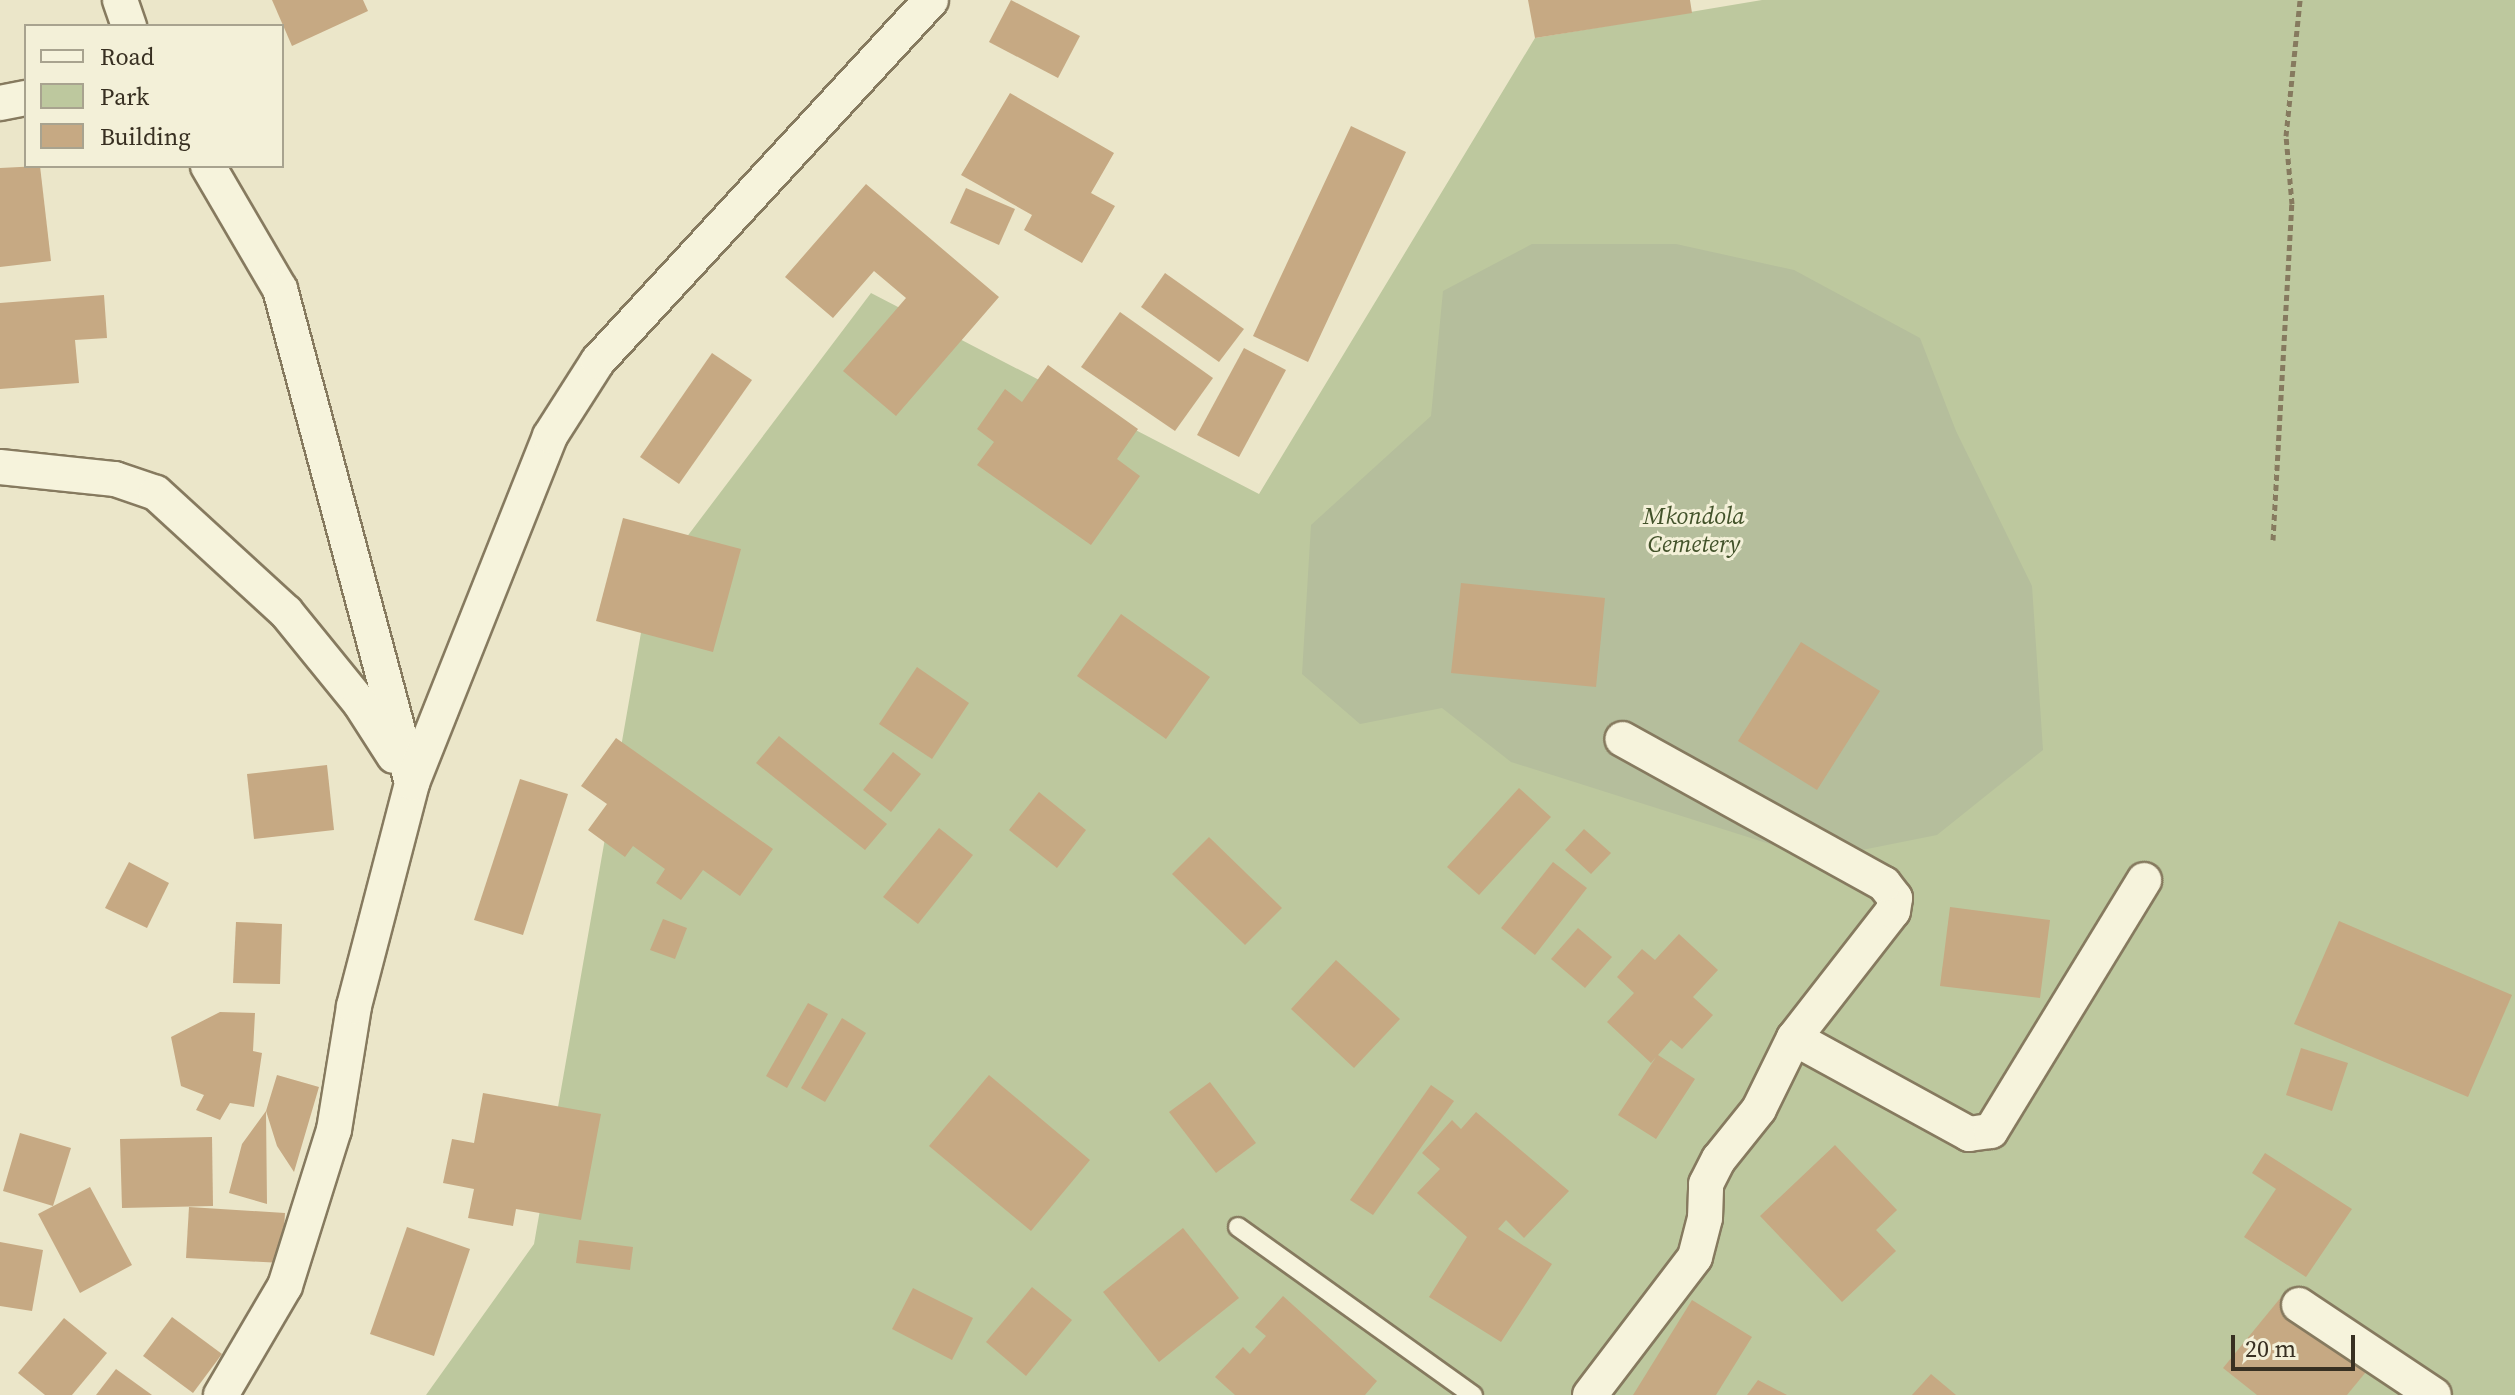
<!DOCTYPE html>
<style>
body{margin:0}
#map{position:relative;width:2515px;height:1395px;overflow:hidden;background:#ebe6c9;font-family:"Source Serif 4",serif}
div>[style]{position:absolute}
.green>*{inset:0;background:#bdc89e}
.cemetery>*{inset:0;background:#b5be9c}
.building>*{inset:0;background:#c6a983}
.path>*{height:5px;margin-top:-2.5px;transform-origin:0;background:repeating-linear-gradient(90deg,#867a5f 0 6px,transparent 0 10px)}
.roads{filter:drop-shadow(2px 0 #867a5f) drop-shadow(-2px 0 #867a5f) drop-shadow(0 2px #867a5f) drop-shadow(0 -2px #867a5f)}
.lane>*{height:18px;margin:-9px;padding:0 9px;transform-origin:9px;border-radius:9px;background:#f6f3dc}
.street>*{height:34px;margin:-17px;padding:0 17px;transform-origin:17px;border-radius:17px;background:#f6f3dc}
span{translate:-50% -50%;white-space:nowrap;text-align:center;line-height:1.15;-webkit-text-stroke:6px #f3f0d8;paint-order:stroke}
.park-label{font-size:24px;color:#42522a;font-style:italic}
.legend{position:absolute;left:24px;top:24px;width:260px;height:144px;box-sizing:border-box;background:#f3f0d8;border:2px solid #a8a38f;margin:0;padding:10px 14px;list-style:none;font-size:24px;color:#383022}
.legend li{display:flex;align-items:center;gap:16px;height:40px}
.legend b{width:40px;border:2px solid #a8a38f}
.scale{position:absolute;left:2231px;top:1335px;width:124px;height:36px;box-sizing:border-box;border:4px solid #383022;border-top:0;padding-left:10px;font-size:24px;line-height:28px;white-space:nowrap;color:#383022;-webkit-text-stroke:6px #f3f0d8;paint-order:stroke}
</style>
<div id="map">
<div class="green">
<div style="clip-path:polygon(1762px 0,2515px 0,2515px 1395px,426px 1395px,534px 1244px,649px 587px,871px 293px,1259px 494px,1535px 38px)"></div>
</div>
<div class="cemetery">
<div style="clip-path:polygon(1532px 244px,1676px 244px,1794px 270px,1920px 338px,1956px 431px,2032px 586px,2043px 750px,1937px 835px,1817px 859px,1511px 762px,1442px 708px,1360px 724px,1302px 674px,1311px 525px,1431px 416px,1443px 291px)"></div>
</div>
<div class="building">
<div style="clip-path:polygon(272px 0,363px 0,368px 11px,292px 46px)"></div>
<div style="clip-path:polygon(1011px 0,1080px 36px,1058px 78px,989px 42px)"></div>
<div style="clip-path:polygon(1528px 0,1690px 0,1692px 13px,1535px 38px)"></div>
<div style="clip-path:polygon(1010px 93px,1114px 153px,1091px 193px,1115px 206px,1082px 263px,1024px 230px,1032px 215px,961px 175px)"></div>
<div style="clip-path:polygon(1351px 126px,1406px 152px,1308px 362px,1253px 336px)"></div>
<div style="clip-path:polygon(40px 166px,51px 261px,0 267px,0 168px)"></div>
<div style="clip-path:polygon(866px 184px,999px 297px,896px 416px,843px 371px,906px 298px,874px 271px,833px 318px,785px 277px)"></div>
<div style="clip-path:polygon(966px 188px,1015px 209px,999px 245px,950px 223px)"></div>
<div style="clip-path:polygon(1165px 273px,1244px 329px,1219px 362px,1141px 307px)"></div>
<div style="clip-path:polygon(104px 295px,107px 338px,75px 340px,79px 383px,0 389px,0 303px)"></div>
<div style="clip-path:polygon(1120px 312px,1213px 378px,1175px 431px,1081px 367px)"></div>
<div style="clip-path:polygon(1244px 348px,1286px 370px,1239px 457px,1197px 435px)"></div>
<div style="clip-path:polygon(712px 353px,752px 380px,679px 484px,640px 457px)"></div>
<div style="clip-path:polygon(1048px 365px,1138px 429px,1117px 459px,1140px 476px,1091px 545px,977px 465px,994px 442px,977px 429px,1005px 389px,1022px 402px)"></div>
<div style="clip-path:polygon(623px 518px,741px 549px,713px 652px,596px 621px)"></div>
<div style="clip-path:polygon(1461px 583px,1605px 598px,1596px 687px,1451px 673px)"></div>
<div style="clip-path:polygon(1121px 614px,1210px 677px,1166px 739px,1077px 676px)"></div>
<div style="clip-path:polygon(1801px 642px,1880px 691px,1817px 790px,1738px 741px)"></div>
<div style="clip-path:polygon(917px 667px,969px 703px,932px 759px,879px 724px)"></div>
<div style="clip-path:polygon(779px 736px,887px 824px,865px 850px,756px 763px)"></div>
<div style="clip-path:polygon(616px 738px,773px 849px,740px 896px,703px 870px,681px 900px,656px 883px,665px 869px,633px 846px,625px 857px,588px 830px,607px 804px,581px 786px)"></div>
<div style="clip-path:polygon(893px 752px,921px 774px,891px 812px,863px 790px)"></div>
<div style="clip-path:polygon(327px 765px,334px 830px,254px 839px,247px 774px)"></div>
<div style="clip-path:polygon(520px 779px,568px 794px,523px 935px,474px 920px)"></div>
<div style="clip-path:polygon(1519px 788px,1551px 817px,1479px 895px,1447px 867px)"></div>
<div style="clip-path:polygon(1039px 792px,1086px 830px,1057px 868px,1009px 830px)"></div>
<div style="clip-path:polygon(939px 828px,973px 855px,918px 924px,883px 897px)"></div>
<div style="clip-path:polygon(1584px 829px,1611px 853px,1591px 874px,1565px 850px)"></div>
<div style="clip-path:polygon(1209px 837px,1282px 908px,1245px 945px,1172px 874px)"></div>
<div style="clip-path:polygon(129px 862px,169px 883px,147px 928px,105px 908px)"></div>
<div style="clip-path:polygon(1553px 862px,1587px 888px,1535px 955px,1501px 928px)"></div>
<div style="clip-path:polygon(1950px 907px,2050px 920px,2040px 998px,1940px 986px)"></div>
<div style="clip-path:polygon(663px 919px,687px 928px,675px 959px,650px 950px)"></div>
<div style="clip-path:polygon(2339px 921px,2512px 995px,2468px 1097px,2294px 1024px)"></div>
<div style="clip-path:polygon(236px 922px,282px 924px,280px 984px,233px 983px)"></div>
<div style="clip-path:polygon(1578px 928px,1612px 957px,1585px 988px,1551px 959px)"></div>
<div style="clip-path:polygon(1679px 934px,1718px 970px,1693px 997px,1713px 1015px,1682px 1049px,1671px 1040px,1658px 1055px,1695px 1079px,1656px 1139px,1618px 1115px,1656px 1057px,1651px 1063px,1607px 1022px,1634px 993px,1617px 977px,1642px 949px,1655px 960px)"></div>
<div style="clip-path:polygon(1336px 960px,1400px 1019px,1354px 1068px,1291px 1009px)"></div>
<div style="clip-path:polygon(808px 1003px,828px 1014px,787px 1088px,766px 1076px)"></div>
<div style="clip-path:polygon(220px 1012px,255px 1013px,253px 1051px,262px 1053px,254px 1107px,230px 1103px,220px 1120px,196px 1110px,204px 1095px,181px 1086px,171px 1037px)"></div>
<div style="clip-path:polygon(842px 1018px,866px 1033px,825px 1102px,801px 1088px)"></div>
<div style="clip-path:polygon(2301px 1048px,2348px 1063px,2332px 1111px,2286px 1095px)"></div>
<div style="clip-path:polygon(277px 1075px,319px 1087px,294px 1172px,277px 1146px,266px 1111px,267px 1204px,229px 1193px,242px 1144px,266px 1111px)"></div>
<div style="clip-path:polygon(989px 1075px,1090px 1160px,1031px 1231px,929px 1146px)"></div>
<div style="clip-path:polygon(1210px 1082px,1256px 1143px,1216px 1173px,1169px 1112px)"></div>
<div style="clip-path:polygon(1431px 1085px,1454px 1101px,1373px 1215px,1350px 1200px)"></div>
<div style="clip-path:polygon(483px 1093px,601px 1114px,581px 1220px,516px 1209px,513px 1226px,468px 1218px,474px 1189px,443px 1183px,452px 1139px,474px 1143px)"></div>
<div style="clip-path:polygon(1476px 1112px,1569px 1191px,1524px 1238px,1506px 1220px,1498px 1229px,1552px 1264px,1501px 1342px,1429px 1297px,1467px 1237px,1417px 1193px,1440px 1169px,1422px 1153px,1452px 1120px,1461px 1129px)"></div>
<div style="clip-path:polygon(20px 1133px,71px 1148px,53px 1206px,3px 1191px)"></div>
<div style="clip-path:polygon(212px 1137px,213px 1206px,122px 1208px,120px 1139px)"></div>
<div style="clip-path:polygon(1835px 1145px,1897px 1210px,1876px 1230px,1896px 1251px,1842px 1302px,1760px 1216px)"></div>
<div style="clip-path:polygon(2265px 1153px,2352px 1209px,2306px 1277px,2244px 1237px,2276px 1189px,2252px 1173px)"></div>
<div style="clip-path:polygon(90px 1187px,132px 1265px,80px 1293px,38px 1214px)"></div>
<div style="clip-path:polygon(189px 1207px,285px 1213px,282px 1263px,186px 1258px)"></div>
<div style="clip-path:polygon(407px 1227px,470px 1249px,434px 1356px,370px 1334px)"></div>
<div style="clip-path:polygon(1183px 1228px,1239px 1298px,1159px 1362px,1103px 1292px)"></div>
<div style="clip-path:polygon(579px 1240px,633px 1247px,630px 1270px,576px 1263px)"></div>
<div style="clip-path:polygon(0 1242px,43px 1250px,32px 1311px,0 1306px)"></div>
<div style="clip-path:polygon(1032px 1287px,1072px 1320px,1026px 1376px,986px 1342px)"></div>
<div style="clip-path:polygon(913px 1288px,973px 1318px,952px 1360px,892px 1329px)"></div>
<div style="clip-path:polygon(1283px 1296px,1377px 1381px,1365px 1395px,1235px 1395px,1215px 1377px,1243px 1347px,1250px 1354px,1266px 1336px,1255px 1327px)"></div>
<div style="clip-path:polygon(2282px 1296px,2370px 1367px,2347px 1395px,2257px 1395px,2223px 1368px)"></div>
<div style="clip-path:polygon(1692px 1300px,1752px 1337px,1716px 1395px,1633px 1395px)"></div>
<div style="clip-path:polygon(172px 1317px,222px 1354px,193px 1393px,143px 1356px)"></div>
<div style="clip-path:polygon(64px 1318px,107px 1353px,72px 1395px,45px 1395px,18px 1373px)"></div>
<div style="clip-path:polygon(116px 1369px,152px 1395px,96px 1395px)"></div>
<div style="clip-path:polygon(1931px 1374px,1956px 1395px,1912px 1395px)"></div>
<div style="clip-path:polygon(1758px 1380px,1787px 1395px,1747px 1395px)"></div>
</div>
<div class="path">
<div style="left:2273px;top:540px;width:337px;rotate:-86.8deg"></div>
<div style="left:2292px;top:204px;width:68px;rotate:-95deg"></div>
<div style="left:2286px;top:136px;width:137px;rotate:-84.1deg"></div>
</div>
<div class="roads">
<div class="lane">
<div style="left:1238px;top:1227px;width:289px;rotate:35.6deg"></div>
</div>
<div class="street">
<div style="left:120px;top:0;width:28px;rotate:71deg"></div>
<div style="left:0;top:103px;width:26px;rotate:-11deg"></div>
<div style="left:208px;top:166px;width:143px;rotate:59.7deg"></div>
<div style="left:280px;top:289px;width:511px;rotate:75.04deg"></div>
<div style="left:0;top:467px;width:116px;rotate:6deg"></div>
<div style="left:115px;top:479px;width:43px;rotate:18.9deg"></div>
<div style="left:156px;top:493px;width:176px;rotate:42.5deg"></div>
<div style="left:286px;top:612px;width:117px;rotate:50.9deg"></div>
<div style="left:360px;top:703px;width:63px;rotate:57.3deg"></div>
<div style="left:1794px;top:1038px;width:200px;rotate:28.7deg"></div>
<div style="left:1969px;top:1134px;width:22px;rotate:-8deg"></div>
<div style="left:1991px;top:1131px;width:294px;rotate:-58.6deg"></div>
<div style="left:2299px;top:1305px;width:162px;rotate:33.7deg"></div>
<div style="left:221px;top:1395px;width:126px;rotate:-59.6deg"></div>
<div style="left:285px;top:1286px;width:164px;rotate:-72.6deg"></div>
<div style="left:334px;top:1130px;width:126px;rotate:-80.8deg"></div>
<div style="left:354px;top:1006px;width:230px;rotate:-75.4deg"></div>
<div style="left:412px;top:783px;width:373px;rotate:-68.3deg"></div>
<div style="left:550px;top:436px;width:89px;rotate:-57.4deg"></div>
<div style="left:598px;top:361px;width:491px;rotate:-47.3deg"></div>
<div style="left:1590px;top:1395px;width:173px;rotate:-52.7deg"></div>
<div style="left:1695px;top:1257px;width:40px;rotate:-75.6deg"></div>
<div style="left:1705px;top:1218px;width:34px;rotate:-88deg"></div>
<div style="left:1706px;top:1184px;width:28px;rotate:-63deg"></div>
<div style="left:1719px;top:1159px;width:64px;rotate:-51.3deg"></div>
<div style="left:1759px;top:1109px;width:79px;rotate:-63.8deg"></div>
<div style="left:1794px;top:1038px;width:161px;rotate:-52.1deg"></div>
<div style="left:1893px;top:911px;width:13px;rotate:-81deg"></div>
<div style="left:1895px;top:898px;width:18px;rotate:-128deg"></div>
<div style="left:1884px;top:884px;width:299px;rotate:-151deg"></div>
</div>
</div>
<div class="park-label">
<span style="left:1694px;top:530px">Mkondola<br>Cemetery</span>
</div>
<ul class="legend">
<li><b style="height:10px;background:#f6f3dc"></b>Road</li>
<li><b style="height:22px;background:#bdc89e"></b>Park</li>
<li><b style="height:22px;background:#c6a983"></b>Building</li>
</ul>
<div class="scale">20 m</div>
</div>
